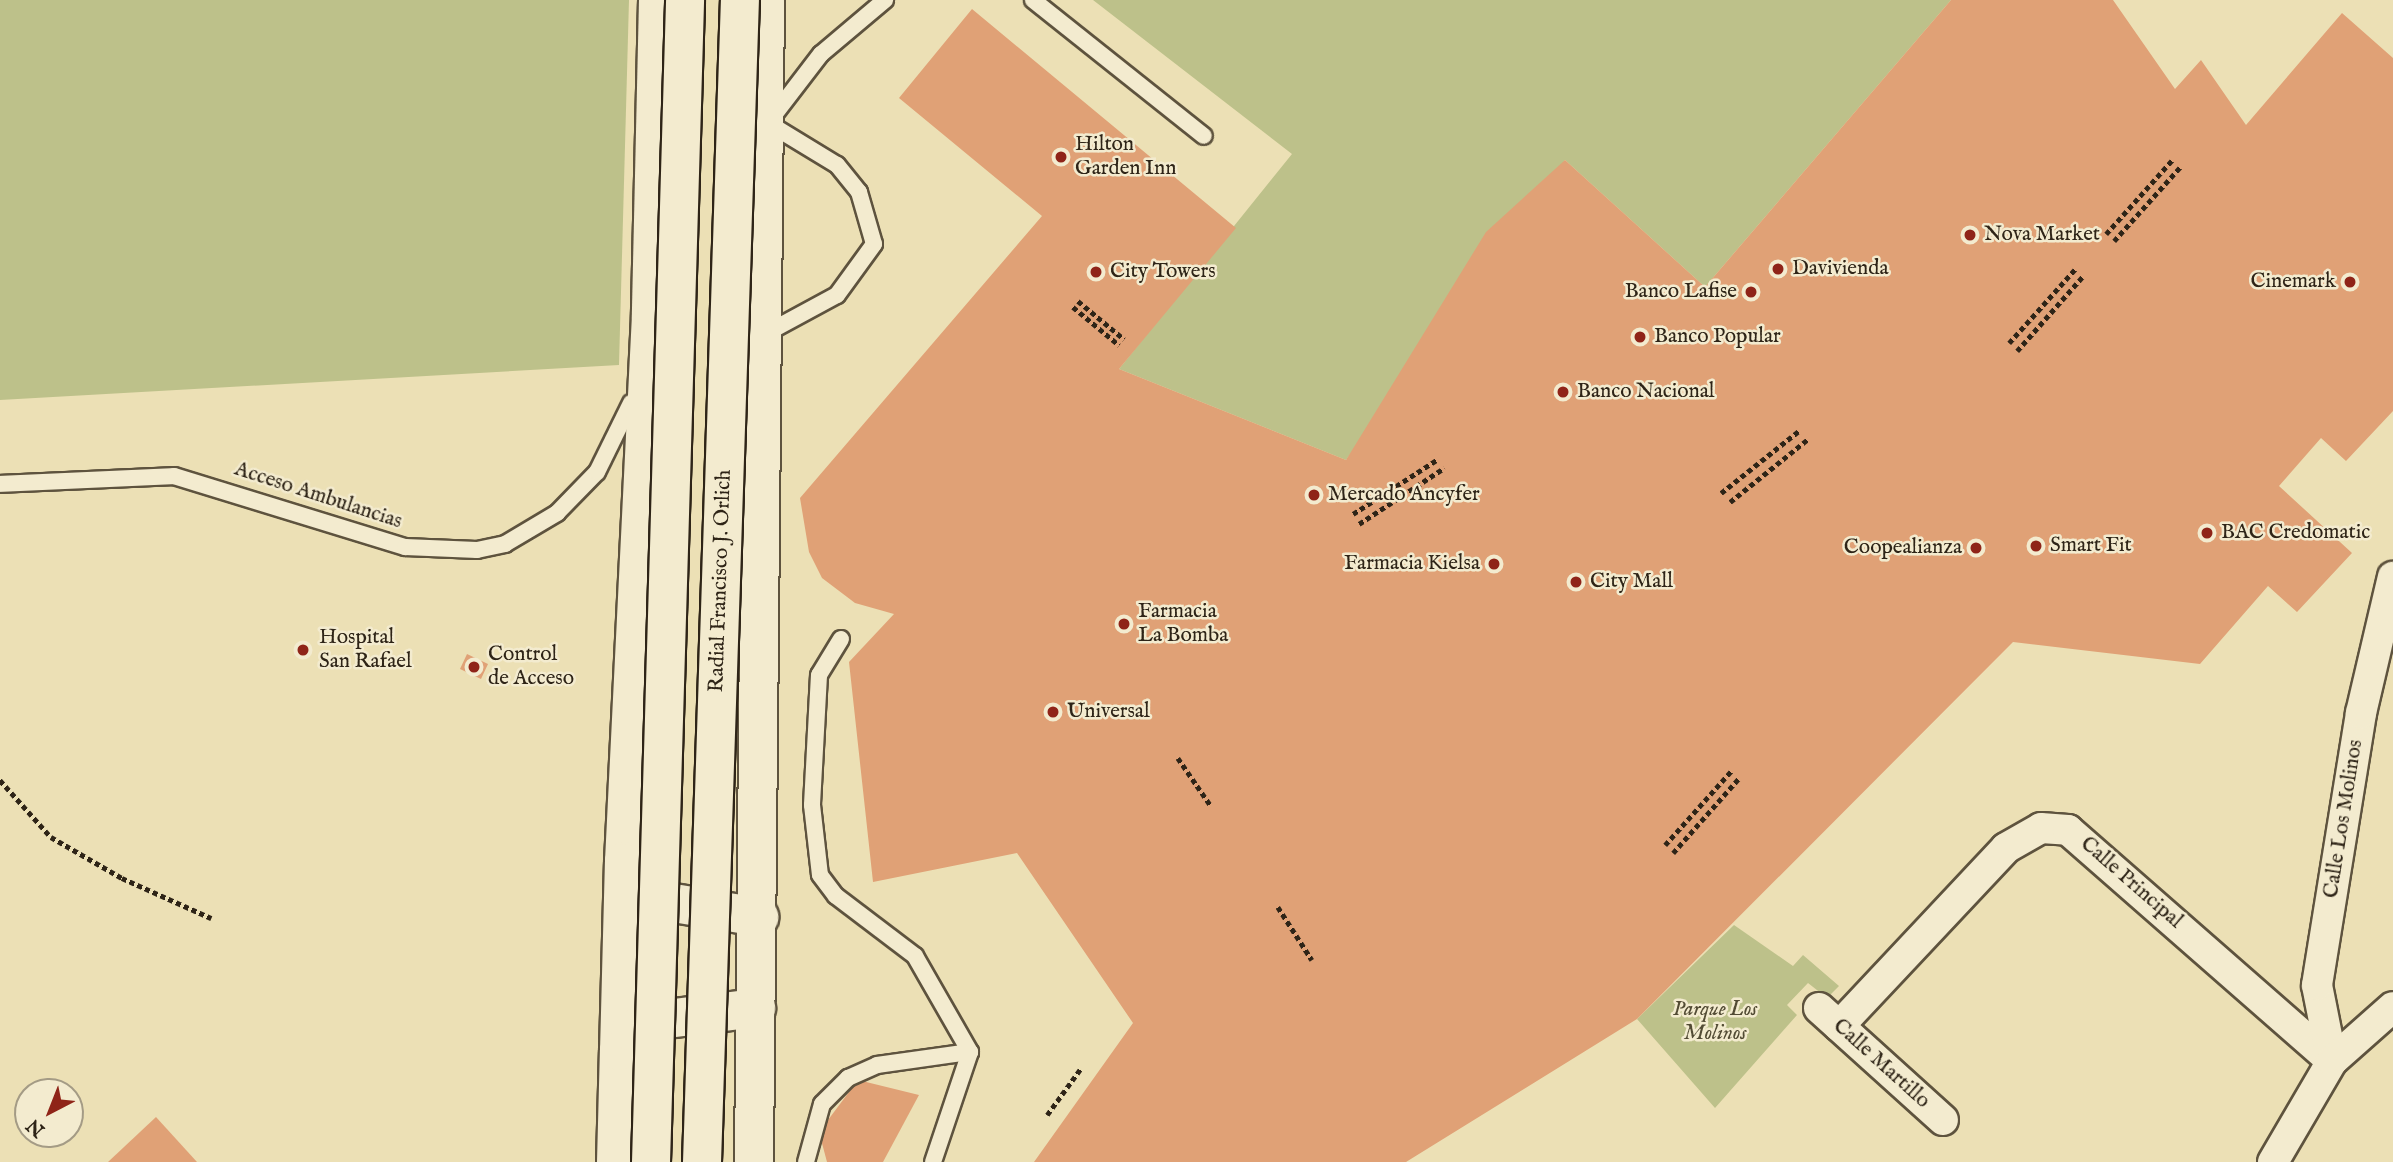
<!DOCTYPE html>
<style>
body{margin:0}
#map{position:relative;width:2393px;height:1162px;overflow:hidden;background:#ece0b5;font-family:"IM FELL English",serif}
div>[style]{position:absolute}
.green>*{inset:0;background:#bdc18a}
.building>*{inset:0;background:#e0a176}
.path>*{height:4.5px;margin-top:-2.25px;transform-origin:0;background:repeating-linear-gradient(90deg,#2e2417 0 5px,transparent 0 8.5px)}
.roads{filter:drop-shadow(2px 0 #5e533e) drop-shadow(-2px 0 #5e533e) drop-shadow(0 2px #5e533e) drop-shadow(0 -2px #5e533e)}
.lane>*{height:16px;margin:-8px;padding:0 8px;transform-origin:8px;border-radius:8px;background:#f3ebcf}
.street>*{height:30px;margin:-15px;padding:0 15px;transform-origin:15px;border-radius:15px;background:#f3ebcf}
.secondary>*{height:38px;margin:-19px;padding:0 19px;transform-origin:19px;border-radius:19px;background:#f3ebcf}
.bridges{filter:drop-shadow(2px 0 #2e2417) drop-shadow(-2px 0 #2e2417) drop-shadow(0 2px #2e2417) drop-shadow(0 -2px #2e2417)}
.secondary-bridge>*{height:38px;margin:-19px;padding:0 19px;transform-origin:19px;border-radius:19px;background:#f3ebcf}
.dots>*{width:19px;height:19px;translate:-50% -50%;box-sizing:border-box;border:4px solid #f3ebcf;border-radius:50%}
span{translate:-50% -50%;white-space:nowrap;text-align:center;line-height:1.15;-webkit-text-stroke:5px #f3ebcf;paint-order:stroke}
.poi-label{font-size:21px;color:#2e2417}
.left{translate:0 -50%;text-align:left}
.right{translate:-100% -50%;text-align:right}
.street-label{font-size:21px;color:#2e2417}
.park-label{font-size:21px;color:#524b34;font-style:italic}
.north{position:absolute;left:14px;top:1078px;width:70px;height:70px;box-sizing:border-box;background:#f3ebcf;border:2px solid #a49b85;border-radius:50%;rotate:222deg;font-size:19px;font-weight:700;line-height:28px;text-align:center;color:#2e2417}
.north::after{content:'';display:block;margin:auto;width:24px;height:32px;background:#8f2418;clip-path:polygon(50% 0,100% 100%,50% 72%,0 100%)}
</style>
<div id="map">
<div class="green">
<div style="clip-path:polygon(0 0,629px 0,619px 365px,0 400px)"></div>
<div style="clip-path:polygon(1093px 0,1951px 0,1705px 287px,1565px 160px,1346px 460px,1119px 369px,1292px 154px)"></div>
<div style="clip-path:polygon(1734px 925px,1793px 966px,1803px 955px,1839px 986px,1827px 998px,1808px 983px,1787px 1005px,1797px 1015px,1715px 1108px,1637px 1019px)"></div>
</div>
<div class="building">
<div style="clip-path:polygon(1951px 0,2113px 0,2175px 89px,2201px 60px,2246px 125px,2342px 13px,2393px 58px,2393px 411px,2346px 461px,2321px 438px,2279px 486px,2352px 553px,2297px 612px,2268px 586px,2200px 664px,2013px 642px,1637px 1019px,1406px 1162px,1034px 1162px,1133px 1023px,1017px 853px,873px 882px,849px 662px,894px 614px,855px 603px,822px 578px,809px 552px,800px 498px,1042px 216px,899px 98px,972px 9px,1236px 228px,1119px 369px,1346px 460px,1486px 232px,1565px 160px,1705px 287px)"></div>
<div style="clip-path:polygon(467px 654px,488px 664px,481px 679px,460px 669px)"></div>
<div style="clip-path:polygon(858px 1080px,919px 1095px,883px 1162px,827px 1162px,819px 1132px)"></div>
<div style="clip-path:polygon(156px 1117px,197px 1162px,108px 1162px)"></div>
</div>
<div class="path">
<div style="left:2106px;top:234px;width:101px;rotate:-48.2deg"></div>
<div style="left:2114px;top:241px;width:101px;rotate:-48.2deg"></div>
<div style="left:1078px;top:301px;width:60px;rotate:39.6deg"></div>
<div style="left:1073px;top:307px;width:60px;rotate:39.6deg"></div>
<div style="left:2009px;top:343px;width:101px;rotate:-48.2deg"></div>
<div style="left:2017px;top:351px;width:101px;rotate:-48.6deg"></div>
<div style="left:1721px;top:493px;width:101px;rotate:-38.6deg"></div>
<div style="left:1730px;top:502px;width:100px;rotate:-38.9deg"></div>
<div style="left:1353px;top:514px;width:101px;rotate:-32.9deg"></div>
<div style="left:1359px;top:524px;width:102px;rotate:-33.4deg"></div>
<div style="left:1178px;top:758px;width:58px;rotate:55.5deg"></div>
<div style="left:0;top:780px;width:76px;rotate:48.2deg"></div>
<div style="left:51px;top:837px;width:82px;rotate:30deg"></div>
<div style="left:122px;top:878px;width:98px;rotate:24.2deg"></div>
<div style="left:1665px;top:845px;width:101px;rotate:-48.2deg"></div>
<div style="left:1673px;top:853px;width:101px;rotate:-48.6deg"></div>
<div style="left:1278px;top:907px;width:63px;rotate:57.3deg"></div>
<div style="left:1047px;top:1115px;width:58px;rotate:-54.1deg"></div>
</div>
<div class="roads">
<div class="lane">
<div style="left:1033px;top:0;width:218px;rotate:38.5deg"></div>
<div style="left:763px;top:335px;width:84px;rotate:-28.4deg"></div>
<div style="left:837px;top:295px;width:63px;rotate:-54deg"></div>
<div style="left:874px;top:244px;width:54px;rotate:-106.1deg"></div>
<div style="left:859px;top:192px;width:35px;rotate:-129deg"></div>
<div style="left:837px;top:165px;width:81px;rotate:-148.7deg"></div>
<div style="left:768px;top:123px;width:87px;rotate:-52.5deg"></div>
<div style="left:821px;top:54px;width:84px;rotate:-40.2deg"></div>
<div style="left:0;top:484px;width:174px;rotate:-2.6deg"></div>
<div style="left:174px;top:476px;width:242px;rotate:17.1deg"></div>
<div style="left:405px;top:547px;width:72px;rotate:2.4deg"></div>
<div style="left:477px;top:550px;width:29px;rotate:-12deg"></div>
<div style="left:505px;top:544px;width:61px;rotate:-30.8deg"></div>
<div style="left:557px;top:513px;width:57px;rotate:-45.7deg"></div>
<div style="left:597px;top:472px;width:77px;rotate:-63.8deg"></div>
<div style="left:841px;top:639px;width:42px;rotate:121.4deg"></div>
<div style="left:819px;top:675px;width:130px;rotate:93.1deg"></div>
<div style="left:812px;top:805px;width:70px;rotate:83.5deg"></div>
<div style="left:820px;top:875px;width:26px;rotate:53deg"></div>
<div style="left:836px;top:896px;width:99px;rotate:37.2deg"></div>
<div style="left:915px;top:956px;width:111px;rotate:60.2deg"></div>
<div style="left:970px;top:1052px;width:116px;rotate:108.6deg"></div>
<div style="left:806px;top:1162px;width:60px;rotate:-74.6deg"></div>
<div style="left:822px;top:1104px;width:37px;rotate:-45deg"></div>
<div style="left:848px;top:1078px;width:32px;rotate:-24deg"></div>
<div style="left:877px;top:1065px;width:94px;rotate:-8deg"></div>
</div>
<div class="street">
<div style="left:1819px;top:1008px;width:167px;rotate:42.1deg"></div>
<div style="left:1839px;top:1026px;width:244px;rotate:-46.8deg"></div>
<div style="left:2006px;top:848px;width:40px;rotate:-29.7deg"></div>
<div style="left:2041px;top:828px;width:27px;rotate:4deg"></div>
<div style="left:2068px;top:830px;width:351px;rotate:41.2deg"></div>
<div style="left:2332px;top:1061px;width:77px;rotate:-101.2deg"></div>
<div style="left:2317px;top:985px;width:276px;rotate:-80.8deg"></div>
<div style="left:2361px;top:713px;width:140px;rotate:-76.8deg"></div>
<div style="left:2273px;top:1162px;width:117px;rotate:-59.7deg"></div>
<div style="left:2332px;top:1061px;width:81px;rotate:-41.5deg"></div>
</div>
<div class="secondary">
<div style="left:658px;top:0;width:315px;rotate:91.3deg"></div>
<div style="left:651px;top:315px;width:547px;rotate:92.83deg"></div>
<div style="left:624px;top:861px;width:27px;rotate:77deg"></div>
<div style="left:630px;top:887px;width:18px;rotate:38deg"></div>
<div style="left:644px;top:898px;width:117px;rotate:9.4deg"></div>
<div style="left:619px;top:1051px;width:188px;rotate:-88.5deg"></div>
<div style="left:616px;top:1162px;width:111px;rotate:-88.5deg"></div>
<div style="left:619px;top:1051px;width:23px;rotate:-61deg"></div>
<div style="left:630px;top:1031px;width:22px;rotate:-27deg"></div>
<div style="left:650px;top:1021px;width:107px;rotate:-7deg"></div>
<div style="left:754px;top:1162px;width:1162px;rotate:-89.46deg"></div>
</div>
</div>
<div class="bridges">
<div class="secondary-bridge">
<div style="left:651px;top:1162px;width:1162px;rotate:-88.32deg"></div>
<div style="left:702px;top:1162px;width:1163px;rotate:-88.13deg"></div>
</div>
</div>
<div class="dots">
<div style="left:1061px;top:157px;background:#8f2418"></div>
<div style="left:1970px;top:235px;background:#8f2418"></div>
<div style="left:1778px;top:269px;background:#8f2418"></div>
<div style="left:1096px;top:272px;background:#8f2418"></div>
<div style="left:2350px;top:282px;background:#8f2418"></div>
<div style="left:1751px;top:292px;background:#8f2418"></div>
<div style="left:1640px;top:337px;background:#8f2418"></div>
<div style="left:1563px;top:392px;background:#8f2418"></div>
<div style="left:1314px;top:495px;background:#8f2418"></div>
<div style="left:2207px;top:533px;background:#8f2418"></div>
<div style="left:2036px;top:546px;background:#8f2418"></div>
<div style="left:1976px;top:548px;background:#8f2418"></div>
<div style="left:1494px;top:564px;background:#8f2418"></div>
<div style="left:1576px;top:582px;background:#8f2418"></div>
<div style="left:1124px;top:624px;background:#8f2418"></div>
<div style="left:303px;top:650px;background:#8f2418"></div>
<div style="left:474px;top:667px;background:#8f2418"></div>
<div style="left:1053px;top:712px;background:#8f2418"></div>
</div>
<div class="poi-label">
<span class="left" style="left:1075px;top:157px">Hilton<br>Garden Inn</span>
<span class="left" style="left:1984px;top:235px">Nova Market</span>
<span class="left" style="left:1792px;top:269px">Davivienda</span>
<span class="left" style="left:1110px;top:272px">City Towers</span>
<span class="right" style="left:2336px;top:282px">Cinemark</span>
<span class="right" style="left:1737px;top:292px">Banco Lafise</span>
<span class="left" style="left:1654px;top:337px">Banco Popular</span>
<span class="left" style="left:1577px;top:392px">Banco Nacional</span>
<span class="left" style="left:1328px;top:495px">Mercado Ancyfer</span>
<span class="left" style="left:2221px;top:533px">BAC Credomatic</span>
<span class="left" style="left:2050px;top:546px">Smart Fit</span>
<span class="right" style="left:1962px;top:548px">Coopealianza</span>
<span class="right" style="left:1480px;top:564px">Farmacia Kielsa</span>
<span class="left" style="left:1590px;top:582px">City Mall</span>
<span class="left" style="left:1138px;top:624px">Farmacia<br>La Bomba</span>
<span class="left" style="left:319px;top:650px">Hospital<br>San Rafael</span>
<span class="left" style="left:488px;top:667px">Control<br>de Acceso</span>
<span class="left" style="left:1067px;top:712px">Universal</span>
</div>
<div class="street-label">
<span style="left:318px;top:496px;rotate:18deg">Acceso Ambulancias</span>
<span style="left:721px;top:581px;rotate:-88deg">Radial Francisco J. Orlich</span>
<span style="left:2344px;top:819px;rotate:-81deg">Calle Los Molinos</span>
<span style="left:2131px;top:883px;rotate:41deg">Calle Principal</span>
<span style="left:1881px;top:1064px;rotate:42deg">Calle Martillo</span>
</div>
<div class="park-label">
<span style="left:1715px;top:1022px">Parque Los<br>Molinos</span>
</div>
<div class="north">N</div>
</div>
